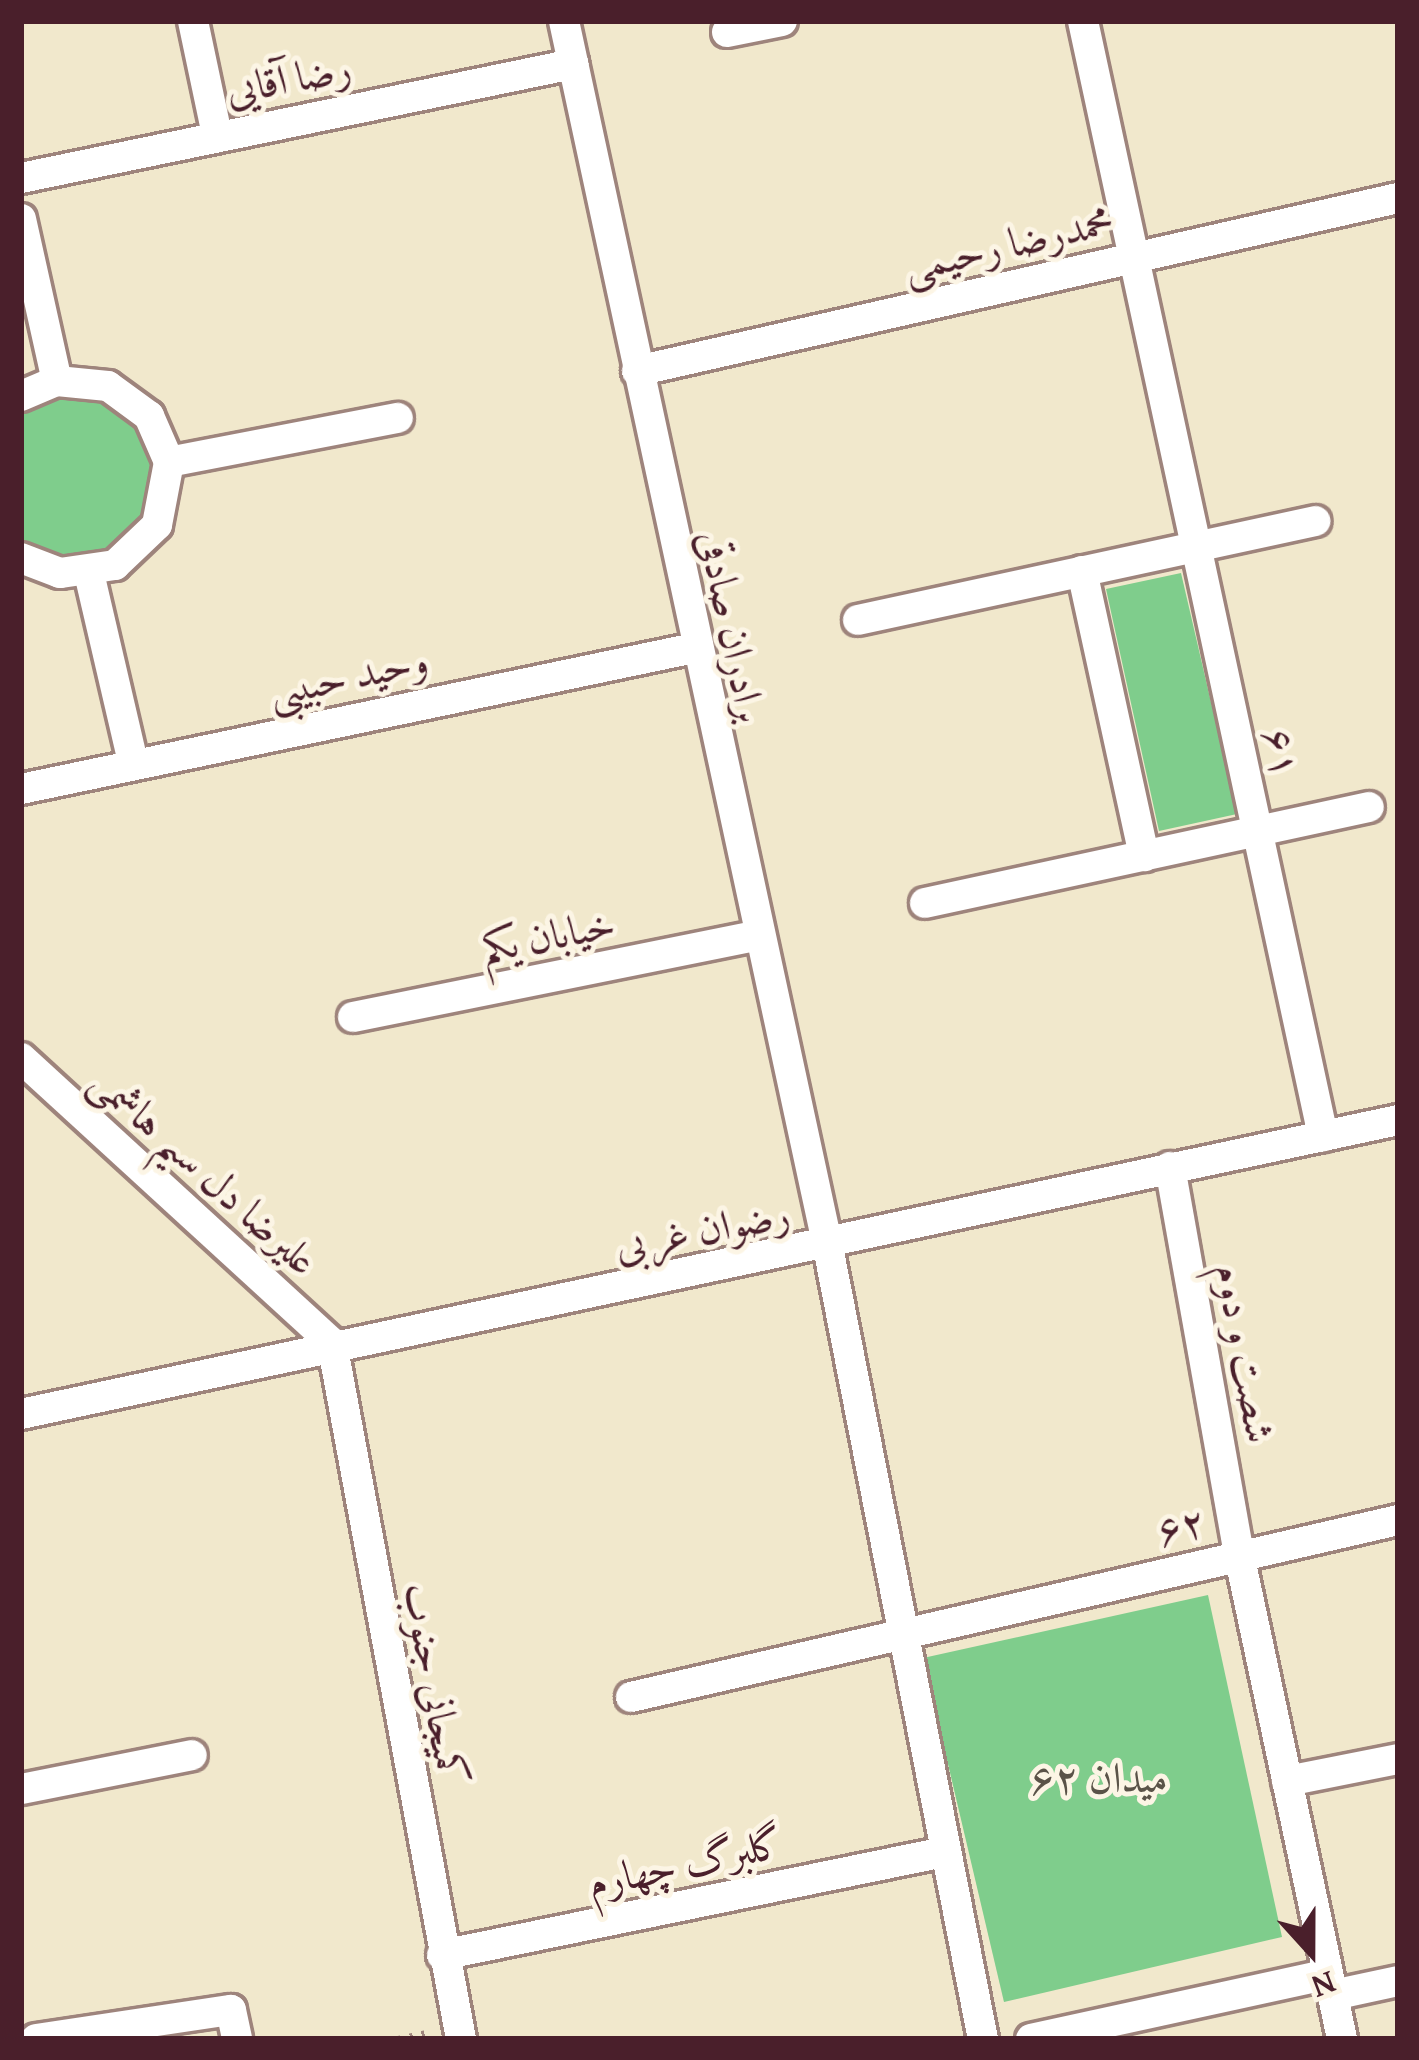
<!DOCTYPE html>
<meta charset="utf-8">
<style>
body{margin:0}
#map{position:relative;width:1419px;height:2060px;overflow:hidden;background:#f1e8cc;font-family:"Gentium Book Plus",Amiri,serif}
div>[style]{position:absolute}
.green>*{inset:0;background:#7fcd8c}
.path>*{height:6px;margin-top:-3px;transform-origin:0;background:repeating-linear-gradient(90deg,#9e847c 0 3px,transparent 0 12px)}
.roads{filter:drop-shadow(3px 0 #9e847c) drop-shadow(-3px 0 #9e847c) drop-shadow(0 3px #9e847c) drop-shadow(0 -3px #9e847c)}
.minor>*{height:30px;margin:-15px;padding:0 15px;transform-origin:15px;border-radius:15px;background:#fff}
span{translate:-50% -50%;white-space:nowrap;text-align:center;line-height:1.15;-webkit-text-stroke:10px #fcf5e5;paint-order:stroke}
.street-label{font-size:42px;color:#4a1f2b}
.park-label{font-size:42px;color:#5a5348}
.frame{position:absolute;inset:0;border:24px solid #4a1f2b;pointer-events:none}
.north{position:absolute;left:1251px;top:1892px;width:120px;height:120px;-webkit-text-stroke:9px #fcf5e5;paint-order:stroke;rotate:159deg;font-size:33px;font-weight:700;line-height:48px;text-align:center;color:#4a1f2b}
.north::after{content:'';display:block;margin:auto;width:42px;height:54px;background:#4a1f2b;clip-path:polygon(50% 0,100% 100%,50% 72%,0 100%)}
</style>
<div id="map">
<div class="green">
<div style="clip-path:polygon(21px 394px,131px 398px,168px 494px,115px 564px,21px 558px)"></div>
<div style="clip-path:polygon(1181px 573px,1237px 814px,1159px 831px,1106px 589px)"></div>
<div style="clip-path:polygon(1208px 1595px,1282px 1937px,1004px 2002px,923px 1658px)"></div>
</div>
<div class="path">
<div style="left:398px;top:2039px;width:33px;rotate:-12deg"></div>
</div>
<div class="roads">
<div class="minor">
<div style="left:193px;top:21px;width:116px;rotate:78.1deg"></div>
<div style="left:564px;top:21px;width:1254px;rotate:77.85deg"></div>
<div style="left:828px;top:1247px;width:807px;rotate:78.93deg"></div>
<div style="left:1083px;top:21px;width:1141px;rotate:77.85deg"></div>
<div style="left:727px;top:32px;width:56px;rotate:-11.3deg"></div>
<div style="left:21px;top:178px;width:564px;rotate:-11.67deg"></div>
<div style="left:21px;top:219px;width:166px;rotate:77.5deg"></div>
<div style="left:637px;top:371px;width:780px;rotate:-12.81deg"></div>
<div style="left:21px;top:396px;width:39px;rotate:-23deg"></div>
<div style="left:57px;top:381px;width:51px;rotate:5.6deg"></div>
<div style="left:108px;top:386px;width:51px;rotate:36.2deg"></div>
<div style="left:149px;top:416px;width:50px;rotate:66.5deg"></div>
<div style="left:169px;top:462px;width:64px;rotate:100.8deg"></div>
<div style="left:157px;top:525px;width:58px;rotate:136.4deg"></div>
<div style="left:115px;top:565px;width:56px;rotate:171.7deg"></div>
<div style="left:60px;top:573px;width:42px;rotate:-159deg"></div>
<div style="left:169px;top:462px;width:233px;rotate:-10.9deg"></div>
<div style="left:1082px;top:571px;width:292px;rotate:77.7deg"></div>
<div style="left:89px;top:573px;width:194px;rotate:76.9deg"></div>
<div style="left:858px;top:620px;width:468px;rotate:-12.2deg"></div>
<div style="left:21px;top:789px;width:688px;rotate:-11.83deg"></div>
<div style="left:925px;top:903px;width:454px;rotate:-12.2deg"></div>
<div style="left:353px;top:1017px;width:414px;rotate:-11.4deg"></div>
<div style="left:21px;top:1058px;width:422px;rotate:42.5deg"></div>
<div style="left:332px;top:1343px;width:708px;rotate:79.5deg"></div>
<div style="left:1170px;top:1167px;width:393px;rotate:79.9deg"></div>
<div style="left:1239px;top:1554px;width:496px;rotate:78deg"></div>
<div style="left:21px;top:1414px;width:1408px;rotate:-12.05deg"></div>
<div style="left:631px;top:1697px;width:787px;rotate:-12.99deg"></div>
<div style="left:1287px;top:1781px;width:113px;rotate:-11.2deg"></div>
<div style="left:21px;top:1789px;width:174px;rotate:-11.2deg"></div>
<div style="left:442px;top:1955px;width:512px;rotate:-11.59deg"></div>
<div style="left:1333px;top:1995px;width:66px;rotate:-12.2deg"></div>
<div style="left:36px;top:2039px;width:197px;rotate:-8.5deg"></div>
<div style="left:231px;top:2010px;width:30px;rotate:78deg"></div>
<div style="left:1031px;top:2039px;width:304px;rotate:-12.3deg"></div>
</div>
</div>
<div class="street-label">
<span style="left:288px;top:78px;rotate:-11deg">رضا آقایی</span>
<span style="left:1008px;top:243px;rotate:-13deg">محمدرضا رحیمی</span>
<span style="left:733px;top:626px;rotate:78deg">برادران صادقی</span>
<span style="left:348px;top:675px;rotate:-12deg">وحید حبیبی</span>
<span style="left:1283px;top:752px;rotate:78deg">۶۱</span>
<span style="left:548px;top:935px;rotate:-11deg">خیابان یکم</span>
<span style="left:205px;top:1170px;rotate:42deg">علیرضا دل سیم هاشمی</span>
<span style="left:702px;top:1229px;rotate:-11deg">رضوان غربی</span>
<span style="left:1246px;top:1353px;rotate:80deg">شصت و دوم</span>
<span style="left:1181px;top:1525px;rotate:-13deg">۶۲</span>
<span style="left:436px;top:1684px;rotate:80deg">کمیجانی جنوب</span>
<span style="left:685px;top:1862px;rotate:-12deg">گلبرگ چهارم</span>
</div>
<div class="park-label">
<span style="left:1099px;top:1777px">میدان ۶۲</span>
</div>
<div class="frame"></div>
<div class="north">N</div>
</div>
